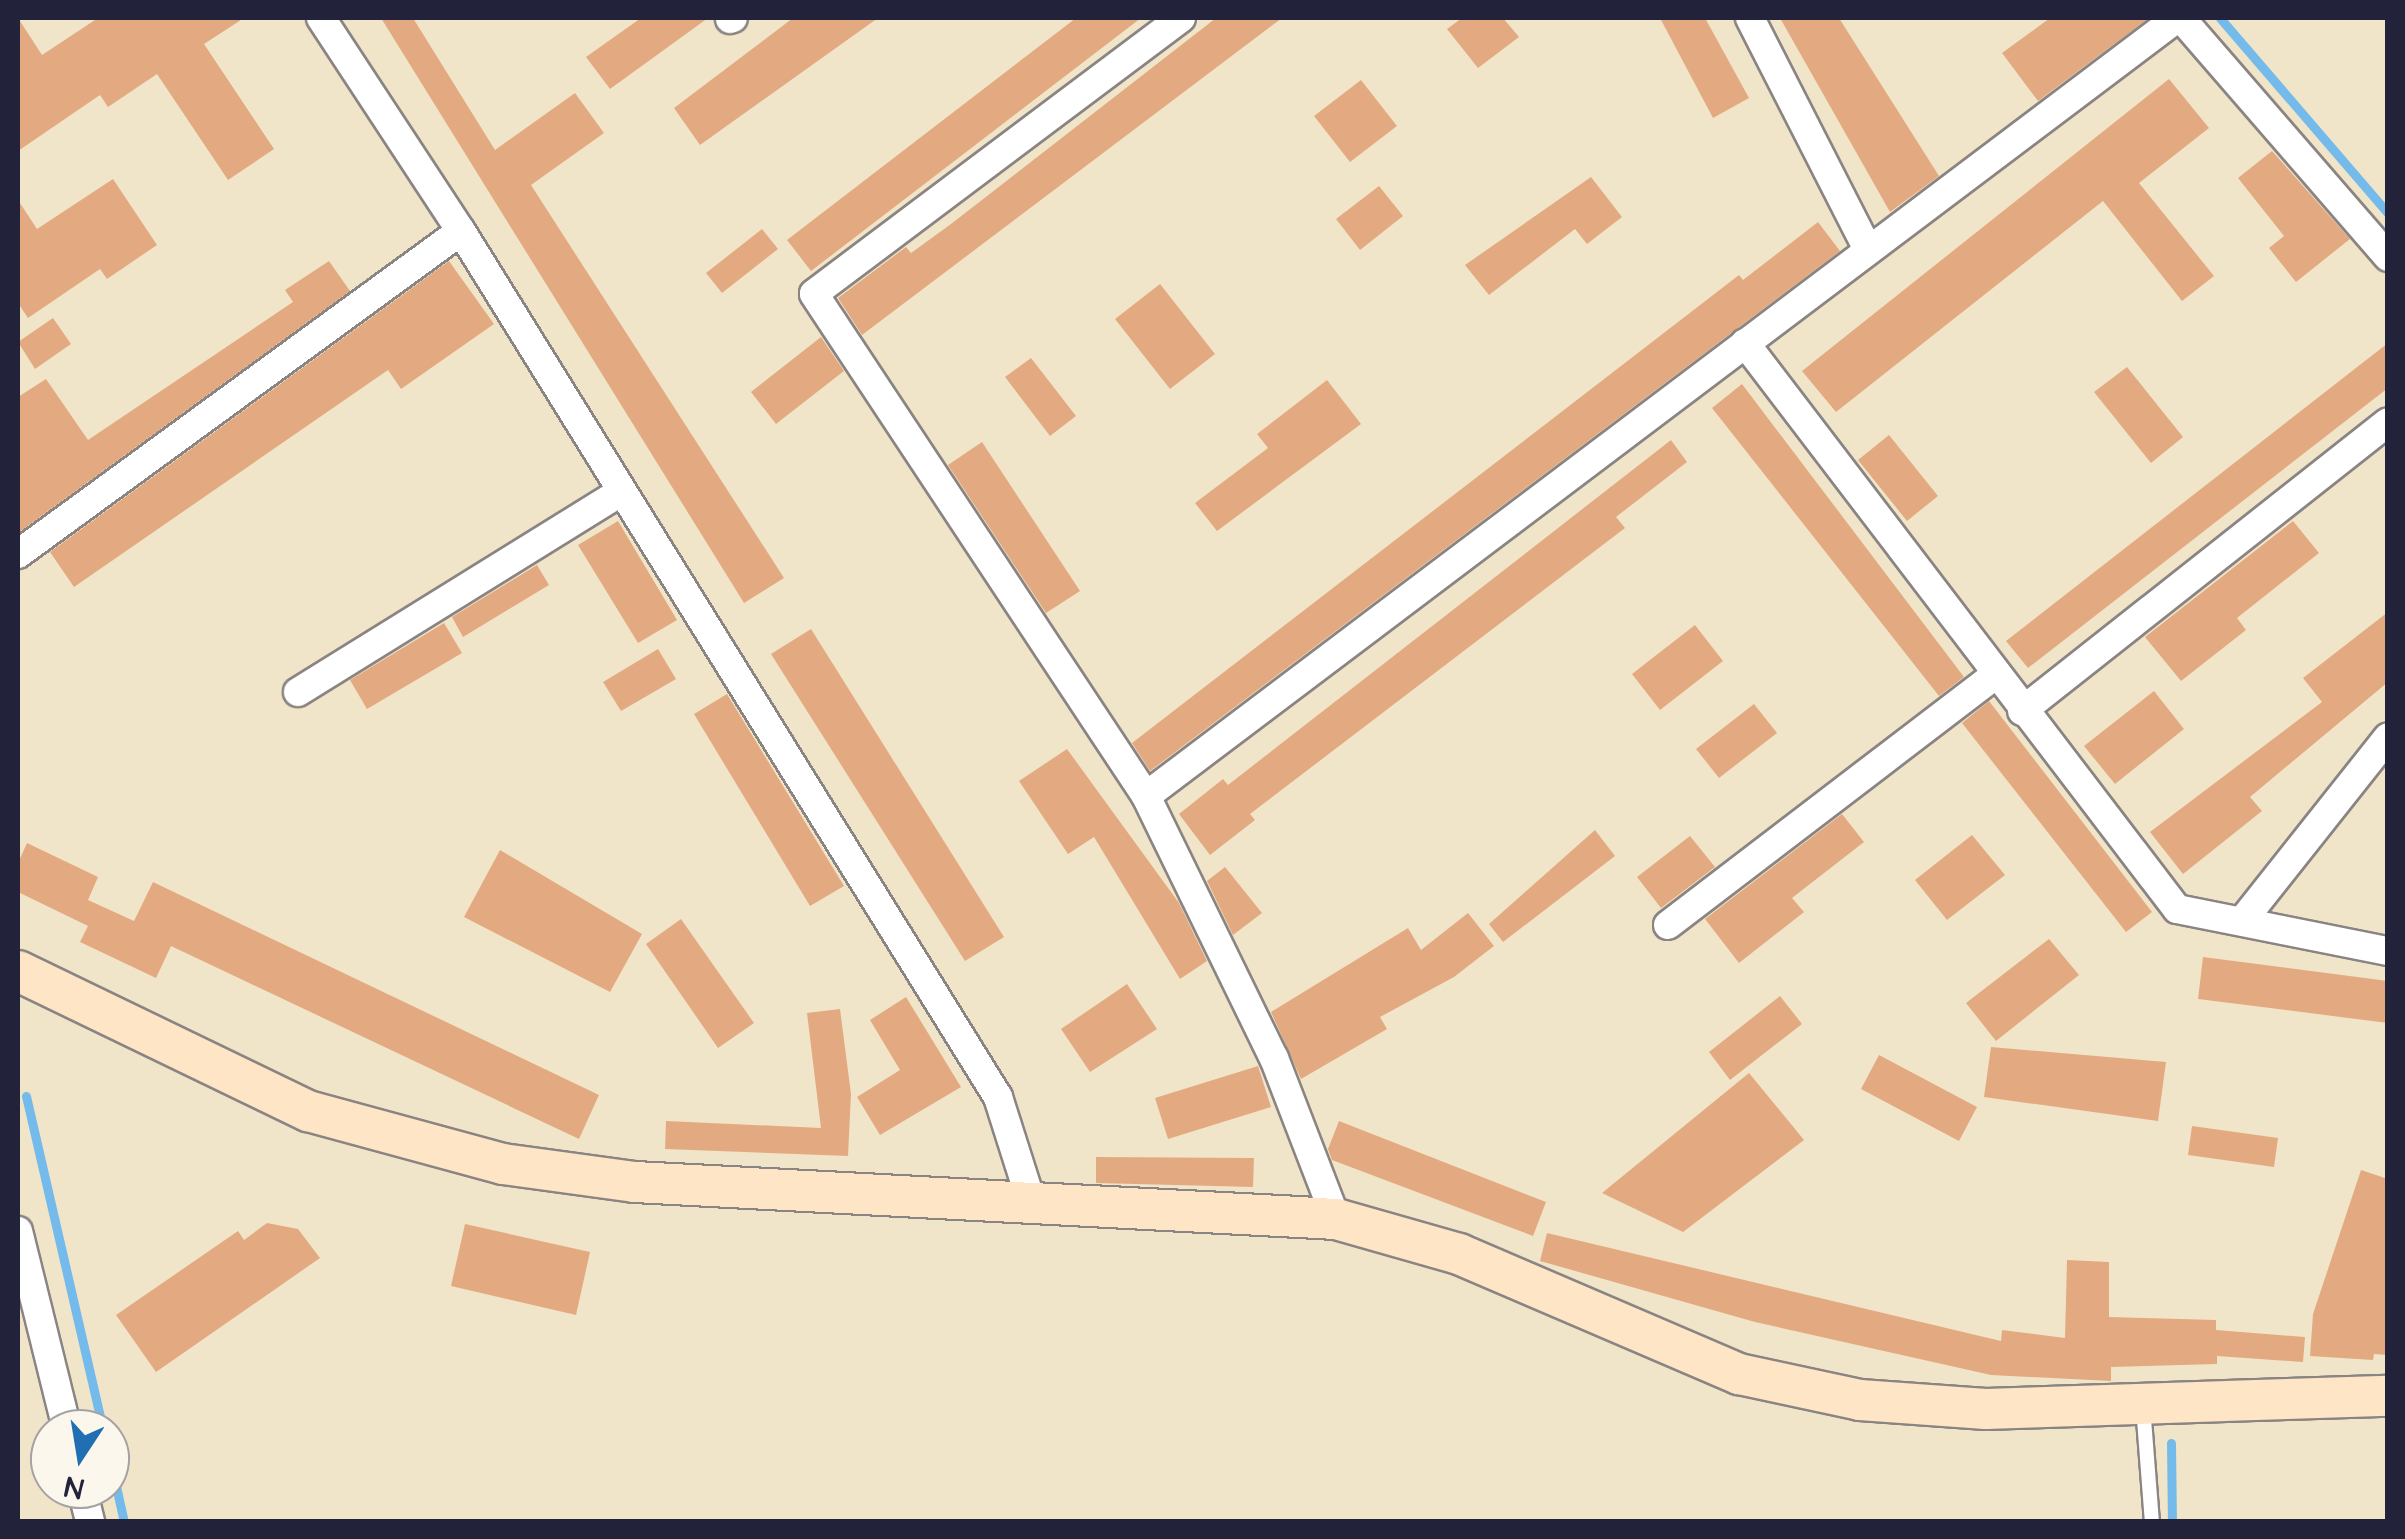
<!DOCTYPE html>
<style>
body{margin:0}
#map{position:relative;width:2405px;height:1539px;overflow:hidden;background:#f1e5c9;font-family:"Architects Daughter",sans-serif}
div>[style]{position:absolute}
.stream>*{height:9px;margin:-4.5px;padding:0 4.5px;transform-origin:4.5px;border-radius:4.5px;background:#74bbeb}
.building>*{inset:0;background:#e3aa81}
.roads{filter:drop-shadow(2px 0 #8a8482) drop-shadow(-2px 0 #8a8482) drop-shadow(0 2px #8a8482) drop-shadow(0 -2px #8a8482)}
.lane>*{height:14px;margin:-7px;padding:0 7px;transform-origin:7px;border-radius:7px;background:#fff}
.street>*{height:28px;margin:-14px;padding:0 14px;transform-origin:14px;border-radius:14px;background:#fff}
.secondary>*{height:40px;margin:-20px;padding:0 20px;transform-origin:20px;border-radius:20px;background:#fde5c5}
span{translate:-50% -50%;white-space:nowrap;text-align:center;line-height:1.15;-webkit-text-stroke:10px #fbf7ec;paint-order:stroke}
.frame{position:absolute;inset:0;border:20px solid #22223b;pointer-events:none}
.north{position:absolute;left:30px;top:1409px;width:100px;height:100px;box-sizing:border-box;background:#fbf7ec;border:2px solid #a4a2a5;border-radius:50%;rotate:192deg;font-size:28px;font-weight:700;line-height:40px;text-align:center;color:#22223b}
.north::after{content:'';display:block;margin:auto;width:35px;height:45px;background:#1f6fb2;clip-path:polygon(50% 0,100% 100%,50% 72%,0 100%)}
</style>
<div id="map">
<div class="stream">
<div style="left:2220px;top:18px;width:257px;rotate:49.3deg"></div>
<div style="left:26px;top:1096px;width:342px;rotate:77deg"></div>
<div style="left:2171px;top:1443px;width:79px;rotate:89.3deg"></div>
<div style="left:110px;top:1459px;width:65px;rotate:77.5deg"></div>
</div>
<div class="building">
<div style="clip-path:polygon(18px 18px,42px 55px,98px 18px,244px 18px,204px 44px,274px 149px,228px 180px,157px 74px,108px 107px,100px 95px,18px 151px)"></div>
<div style="clip-path:polygon(381px 18px,413px 18px,495px 150px,575px 93px,604px 133px,531px 185px,784px 578px,744px 603px)"></div>
<div style="clip-path:polygon(641px 18px,708px 18px,610px 89px,586px 57px)"></div>
<div style="clip-path:polygon(793px 18px,878px 18px,700px 145px,674px 108px)"></div>
<div style="clip-path:polygon(1076px 18px,1141px 18px,811px 271px,787px 240px)"></div>
<div style="clip-path:polygon(1216px 18px,1282px 18px,862px 335px,838px 298px,906px 247px,911px 253px,951px 224px)"></div>
<div style="clip-path:polygon(1462px 18px,1503px 18px,1519px 37px,1478px 68px,1447px 29px)"></div>
<div style="clip-path:polygon(1660px 18px,1705px 18px,1749px 98px,1713px 118px)"></div>
<div style="clip-path:polygon(1780px 18px,1839px 18px,1939px 176px,1890px 212px)"></div>
<div style="clip-path:polygon(2050px 18px,2149px 18px,2038px 101px,2002px 53px)"></div>
<div style="clip-path:polygon(2169px 79px,2209px 128px,2139px 183px,2214px 276px,2182px 301px,2103px 201px,1836px 412px,1802px 371px)"></div>
<div style="clip-path:polygon(1361px 80px,1397px 126px,1350px 162px,1314px 116px)"></div>
<div style="clip-path:polygon(2272px 151px,2350px 239px,2296px 282px,2269px 248px,2284px 236px,2238px 178px)"></div>
<div style="clip-path:polygon(1591px 177px,1622px 217px,1587px 244px,1575px 229px,1489px 295px,1465px 265px)"></div>
<div style="clip-path:polygon(113px 179px,157px 245px,107px 279px,100px 269px,28px 318px,18px 303px,18px 200px,37px 229px)"></div>
<div style="clip-path:polygon(1379px 186px,1403px 216px,1360px 250px,1336px 219px)"></div>
<div style="clip-path:polygon(1818px 222px,1840px 251px,1150px 771px,1132px 743px,1739px 275px,1743px 280px)"></div>
<div style="clip-path:polygon(762px 229px,778px 249px,722px 293px,706px 273px)"></div>
<div style="clip-path:polygon(329px 261px,350px 291px,18px 533px,18px 397px,46px 379px,88px 440px,293px 302px,285px 290px)"></div>
<div style="clip-path:polygon(449px 261px,494px 324px,401px 389px,388px 370px,74px 587px,50px 552px)"></div>
<div style="clip-path:polygon(1160px 284px,1215px 354px,1170px 389px,1115px 319px)"></div>
<div style="clip-path:polygon(53px 318px,71px 344px,35px 369px,18px 342px)"></div>
<div style="clip-path:polygon(821px 337px,844px 371px,776px 424px,751px 392px)"></div>
<div style="clip-path:polygon(2388px 343px,2388px 388px,2028px 668px,2006px 641px)"></div>
<div style="clip-path:polygon(1031px 358px,1076px 416px,1050px 436px,1005px 377px)"></div>
<div style="clip-path:polygon(2127px 367px,2183px 437px,2151px 463px,2094px 392px)"></div>
<div style="clip-path:polygon(1327px 380px,1361px 424px,1217px 531px,1195px 503px,1268px 448px,1257px 434px)"></div>
<div style="clip-path:polygon(1742px 384px,1964px 677px,1939px 696px,1712px 408px)"></div>
<div style="clip-path:polygon(1889px 435px,1938px 496px,1907px 521px,1858px 460px)"></div>
<div style="clip-path:polygon(1671px 440px,1687px 462px,1616px 517px,1625px 528px,1250px 814px,1255px 820px,1210px 855px,1179px 814px,1223px 779px,1228px 785px)"></div>
<div style="clip-path:polygon(982px 442px,1080px 591px,1046px 613px,948px 465px)"></div>
<div style="clip-path:polygon(618px 521px,677px 620px,638px 643px,578px 545px)"></div>
<div style="clip-path:polygon(2293px 521px,2319px 553px,2237px 618px,2246px 630px,2181px 681px,2145px 637px)"></div>
<div style="clip-path:polygon(537px 565px,549px 585px,463px 637px,452px 617px)"></div>
<div style="clip-path:polygon(2388px 612px,2388px 682px,2250px 797px,2262px 811px,2183px 874px,2150px 832px,2322px 702px,2303px 678px)"></div>
<div style="clip-path:polygon(444px 623px,462px 653px,367px 709px,350px 680px)"></div>
<div style="clip-path:polygon(1695px 625px,1723px 661px,1660px 710px,1632px 674px)"></div>
<div style="clip-path:polygon(811px 629px,1004px 937px,965px 961px,771px 654px)"></div>
<div style="clip-path:polygon(658px 649px,676px 679px,621px 711px,603px 682px)"></div>
<div style="clip-path:polygon(2154px 691px,2184px 729px,2115px 784px,2084px 746px)"></div>
<div style="clip-path:polygon(727px 694px,844px 886px,810px 906px,694px 714px)"></div>
<div style="clip-path:polygon(1989px 701px,2152px 912px,2126px 932px,1962px 723px)"></div>
<div style="clip-path:polygon(1754px 704px,1777px 733px,1719px 778px,1696px 749px)"></div>
<div style="clip-path:polygon(1067px 749px,1179px 903px,1207px 961px,1180px 979px,1094px 837px,1068px 854px,1019px 781px)"></div>
<div style="clip-path:polygon(1842px 814px,1864px 842px,1792px 898px,1804px 912px,1739px 963px,1705px 919px)"></div>
<div style="clip-path:polygon(1595px 830px,1615px 856px,1503px 942px,1489px 924px)"></div>
<div style="clip-path:polygon(1972px 835px,2005px 875px,1947px 920px,1915px 880px)"></div>
<div style="clip-path:polygon(1690px 836px,1715px 867px,1661px 908px,1637px 877px)"></div>
<div style="clip-path:polygon(27px 843px,98px 877px,88px 900px,134px 921px,153px 882px,599px 1095px,579px 1139px,171px 946px,156px 978px,80px 942px,88px 926px,18px 892px,18px 863px)"></div>
<div style="clip-path:polygon(500px 850px,642px 934px,610px 992px,464px 917px)"></div>
<div style="clip-path:polygon(1225px 867px,1262px 913px,1233px 935px,1207px 881px)"></div>
<div style="clip-path:polygon(1468px 913px,1494px 946px,1454px 977px,1380px 1017px,1387px 1029px,1301px 1079px,1271px 1012px,1408px 928px,1421px 950px)"></div>
<div style="clip-path:polygon(681px 919px,754px 1023px,718px 1048px,646px 944px)"></div>
<div style="clip-path:polygon(2049px 939px,2079px 975px,1996px 1041px,1966px 1003px)"></div>
<div style="clip-path:polygon(2203px 957px,2388px 981px,2388px 1023px,2198px 999px)"></div>
<div style="clip-path:polygon(1127px 984px,1157px 1029px,1090px 1072px,1061px 1029px)"></div>
<div style="clip-path:polygon(1780px 996px,1802px 1024px,1730px 1080px,1709px 1052px)"></div>
<div style="clip-path:polygon(906px 997px,961px 1087px,880px 1135px,857px 1097px,900px 1070px,870px 1020px)"></div>
<div style="clip-path:polygon(840px 1009px,851px 1094px,848px 1156px,665px 1149px,666px 1121px,821px 1128px,807px 1013px)"></div>
<div style="clip-path:polygon(1991px 1047px,2166px 1062px,2158px 1121px,1984px 1097px)"></div>
<div style="clip-path:polygon(1879px 1055px,1977px 1107px,1959px 1141px,1861px 1089px)"></div>
<div style="clip-path:polygon(1258px 1066px,1271px 1107px,1168px 1139px,1155px 1098px)"></div>
<div style="clip-path:polygon(1749px 1073px,1804px 1140px,1683px 1232px,1602px 1193px)"></div>
<div style="clip-path:polygon(1339px 1121px,1546px 1202px,1533px 1236px,1332px 1160px,1328px 1149px)"></div>
<div style="clip-path:polygon(2192px 1126px,2278px 1138px,2274px 1167px,2188px 1155px)"></div>
<div style="clip-path:polygon(1096px 1157px,1254px 1158px,1253px 1187px,1096px 1183px)"></div>
<div style="clip-path:polygon(2361px 1170px,2388px 1179px,2388px 1355px,2374px 1354px,2373px 1360px,2310px 1356px,2313px 1314px)"></div>
<div style="clip-path:polygon(267px 1223px,298px 1229px,320px 1258px,156px 1372px,116px 1315px,238px 1231px,244px 1240px)"></div>
<div style="clip-path:polygon(465px 1224px,590px 1252px,576px 1315px,451px 1286px)"></div>
<div style="clip-path:polygon(1547px 1233px,2001px 1341px,2002px 1330px,2065px 1338px,2067px 1260px,2109px 1262px,2109px 1317px,2216px 1320px,2216px 1330px,2305px 1337px,2303px 1362px,2217px 1356px,2217px 1364px,2111px 1367px,2111px 1381px,1991px 1375px,1755px 1322px,1540px 1261px)"></div>
</div>
<div class="roads">
<div class="lane">
<div style="left:2143px;top:1406px;width:116px;rotate:85.6deg"></div>
</div>
<div class="street">
<div style="left:321px;top:18px;width:255px;rotate:56.7deg"></div>
<div style="left:461px;top:231px;width:1019px;rotate:58.2deg"></div>
<div style="left:998px;top:1097px;width:112px;rotate:72.4deg"></div>
<div style="left:1181px;top:18px;width:459px;rotate:143.1deg"></div>
<div style="left:814px;top:294px;width:602px;rotate:56.52deg"></div>
<div style="left:1146px;top:796px;width:292px;rotate:64deg"></div>
<div style="left:1274px;top:1058px;width:173px;rotate:68.9deg"></div>
<div style="left:1750px;top:18px;width:260px;rotate:63deg"></div>
<div style="left:2181px;top:18px;width:316px;rotate:49.1deg"></div>
<div style="left:730px;top:19px;width:3px;rotate:-18deg"></div>
<div style="left:1745px;top:343px;width:712px;rotate:52.65deg"></div>
<div style="left:2177px;top:909px;width:215px;rotate:11.3deg"></div>
<div style="left:18px;top:554px;width:548px;rotate:-36.1deg"></div>
<div style="left:298px;top:692px;width:381px;rotate:-31.8deg"></div>
<div style="left:2022px;top:711px;width:466px;rotate:-38.3deg"></div>
<div style="left:1146px;top:796px;width:1292px;rotate:-37.04deg"></div>
<div style="left:2243px;top:920px;width:233px;rotate:-51.6deg"></div>
<div style="left:1668px;top:925px;width:412px;rotate:-37.4deg"></div>
<div style="left:18px;top:1231px;width:204px;rotate:76.1deg"></div>
<div style="left:82px;top:1489px;width:34px;rotate:76deg"></div>
</div>
<div class="secondary">
<div style="left:18px;top:971px;width:322px;rotate:25.8deg"></div>
<div style="left:308px;top:1111px;width:202px;rotate:15.2deg"></div>
<div style="left:503px;top:1164px;width:133px;rotate:7.8deg"></div>
<div style="left:635px;top:1182px;width:702px;rotate:3.02deg"></div>
<div style="left:1336px;top:1219px;width:128px;rotate:15.9deg"></div>
<div style="left:1459px;top:1254px;width:305px;rotate:23.2deg"></div>
<div style="left:1739px;top:1374px;width:124px;rotate:12.1deg"></div>
<div style="left:1860px;top:1400px;width:126px;rotate:4.1deg"></div>
<div style="left:1986px;top:1409px;width:402px;rotate:-1.9deg"></div>
</div>
</div>
<div class="frame"></div>
<div class="north">N</div>
</div>
